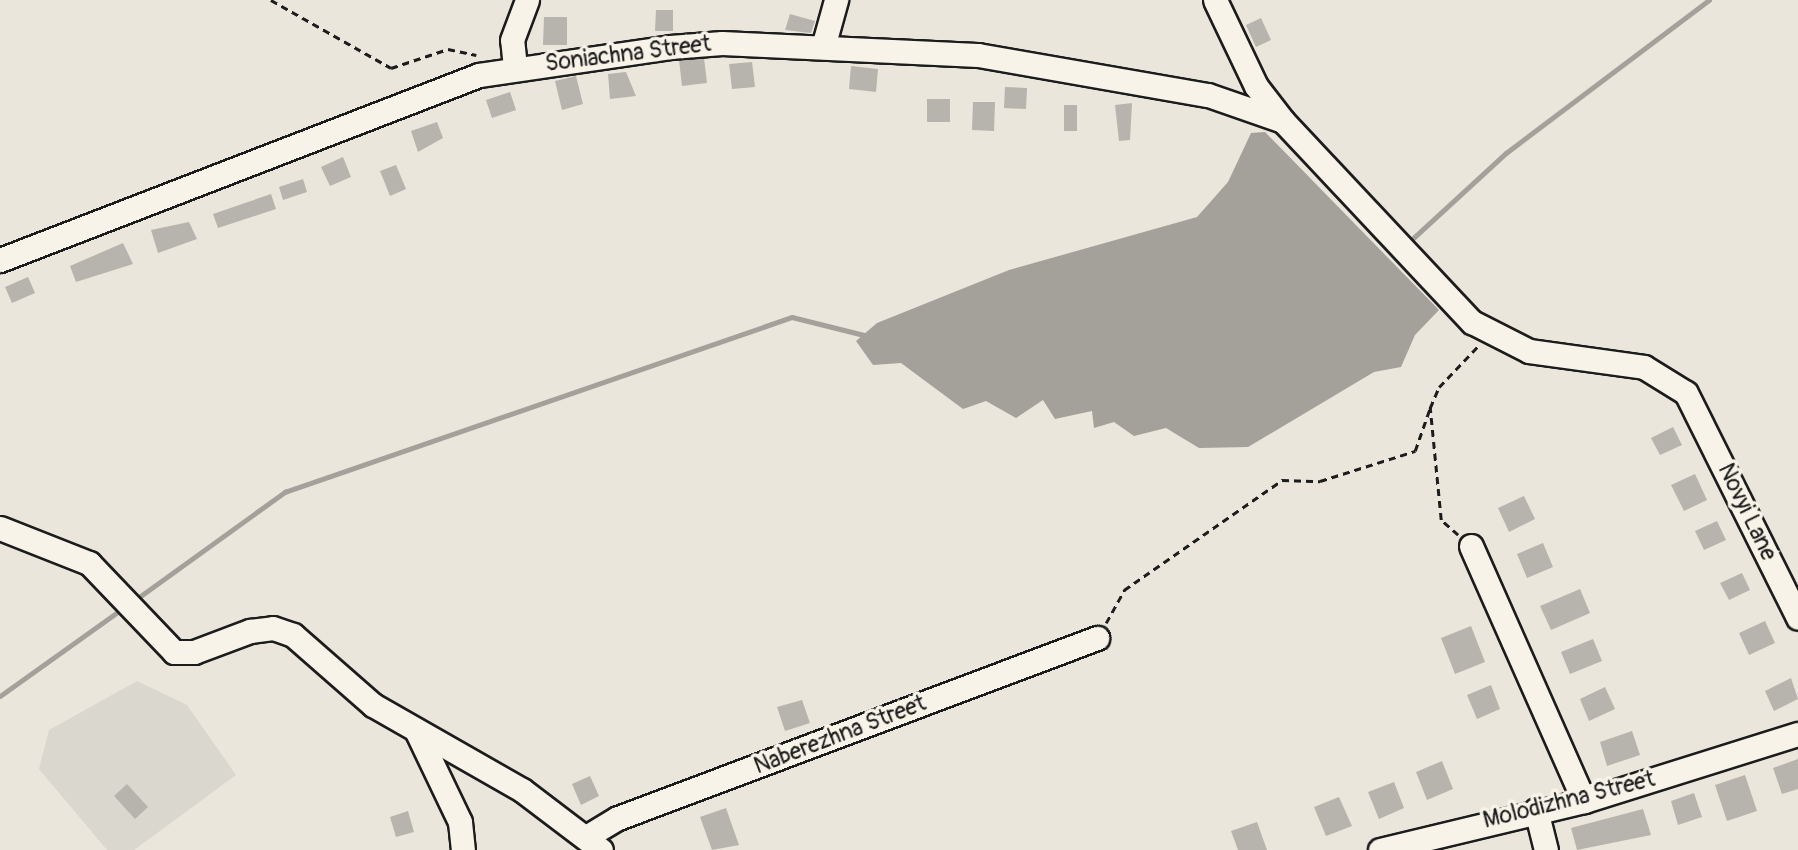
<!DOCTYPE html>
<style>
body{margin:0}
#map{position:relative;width:1798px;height:850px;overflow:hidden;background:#eae6dc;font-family:Pangolin,sans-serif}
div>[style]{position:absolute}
.built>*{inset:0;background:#dad7ce}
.water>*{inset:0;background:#a3a19a}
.stream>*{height:4.5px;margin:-2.25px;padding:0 2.25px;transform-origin:2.25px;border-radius:2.25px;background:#a3a19a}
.building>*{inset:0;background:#b6b4ac}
.path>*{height:2.5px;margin-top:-1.25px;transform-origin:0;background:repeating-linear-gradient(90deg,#1c1c1c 0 7px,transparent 0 12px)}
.roads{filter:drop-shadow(2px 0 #1c1c1c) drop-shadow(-2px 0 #1c1c1c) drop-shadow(0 2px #1c1c1c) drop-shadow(0 -2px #1c1c1c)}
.minor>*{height:23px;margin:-11.5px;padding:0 11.5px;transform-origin:11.5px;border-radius:11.5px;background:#f7f3e8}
span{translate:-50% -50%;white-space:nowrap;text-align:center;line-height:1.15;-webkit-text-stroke:7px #f7f3e8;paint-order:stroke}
.street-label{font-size:23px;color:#1c1c1c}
</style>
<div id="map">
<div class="built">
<div style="clip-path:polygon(137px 681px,187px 705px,236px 775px,134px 850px,107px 850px,39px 769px,49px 730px)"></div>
</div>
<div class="water">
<div style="clip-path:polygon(1265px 132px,1439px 310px,1415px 335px,1401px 367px,1374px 372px,1248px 447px,1199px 448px,1166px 428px,1134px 436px,1114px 422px,1094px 428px,1092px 411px,1055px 419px,1043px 400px,1016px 418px,986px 401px,963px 409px,901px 363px,873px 365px,856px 341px,877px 323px,1009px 270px,1197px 217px,1228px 182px,1251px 133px)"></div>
</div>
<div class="stream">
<div style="left:1408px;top:243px;width:133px;rotate:-42.6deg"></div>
<div style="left:1506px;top:153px;width:254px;rotate:-37deg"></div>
<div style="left:135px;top:600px;width:185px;rotate:-35.8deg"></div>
<div style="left:285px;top:492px;width:536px;rotate:-19.04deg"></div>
<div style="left:792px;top:317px;width:78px;rotate:14deg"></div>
<div style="left:0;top:696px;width:150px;rotate:-35.5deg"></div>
</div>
<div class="building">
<div style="clip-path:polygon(656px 10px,673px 10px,673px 31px,655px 31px)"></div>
<div style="clip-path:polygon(790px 14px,815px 21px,811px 33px,785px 30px)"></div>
<div style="clip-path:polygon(544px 17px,567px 17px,567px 45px,543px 45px)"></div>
<div style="clip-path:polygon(1261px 18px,1271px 40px,1256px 47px,1246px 25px)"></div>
<div style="clip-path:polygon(704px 58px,707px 83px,682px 86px,679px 60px)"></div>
<div style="clip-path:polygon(752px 62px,755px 87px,732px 89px,729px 64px)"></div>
<div style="clip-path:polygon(851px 66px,878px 69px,876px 92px,849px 89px)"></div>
<div style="clip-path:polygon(626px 72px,636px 96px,610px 99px,608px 74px)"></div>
<div style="clip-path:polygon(576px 76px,583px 104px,562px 110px,555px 81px)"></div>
<div style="clip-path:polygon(1005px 87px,1027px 88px,1026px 109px,1004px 108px)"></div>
<div style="clip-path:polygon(510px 92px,516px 110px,492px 118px,486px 100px)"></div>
<div style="clip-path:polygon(927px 99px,950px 99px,950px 122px,927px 122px)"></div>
<div style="clip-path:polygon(973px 102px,995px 102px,994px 131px,972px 130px)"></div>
<div style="clip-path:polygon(1132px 103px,1130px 140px,1119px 141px,1115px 105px)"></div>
<div style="clip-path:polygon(1064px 105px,1077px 105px,1077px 131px,1064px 131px)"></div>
<div style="clip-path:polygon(437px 122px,443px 138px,418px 152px,411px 131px)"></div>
<div style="clip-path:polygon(343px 157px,351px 177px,330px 186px,321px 167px)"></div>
<div style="clip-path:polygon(396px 165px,406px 189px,390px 196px,380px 171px)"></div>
<div style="clip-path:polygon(303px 179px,307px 192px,283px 200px,279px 187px)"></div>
<div style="clip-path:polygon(271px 194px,276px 209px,218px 228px,213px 214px)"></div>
<div style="clip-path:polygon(189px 222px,197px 239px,158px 253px,151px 230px)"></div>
<div style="clip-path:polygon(123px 243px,133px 264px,76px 282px,70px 266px)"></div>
<div style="clip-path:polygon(28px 277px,35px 293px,12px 303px,5px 287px)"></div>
<div style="clip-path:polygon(1673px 427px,1682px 445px,1660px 455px,1651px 438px)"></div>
<div style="clip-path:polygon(1695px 474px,1707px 500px,1684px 511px,1671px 485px)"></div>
<div style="clip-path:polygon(1524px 496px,1535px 519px,1509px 532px,1498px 508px)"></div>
<div style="clip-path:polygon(1717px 521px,1726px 540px,1704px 550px,1695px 531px)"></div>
<div style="clip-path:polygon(1543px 543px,1553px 567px,1527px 578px,1517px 554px)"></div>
<div style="clip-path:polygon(1742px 573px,1750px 590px,1729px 600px,1720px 583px)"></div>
<div style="clip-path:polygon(1580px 589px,1590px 613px,1551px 630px,1540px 606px)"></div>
<div style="clip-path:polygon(1765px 621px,1775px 643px,1749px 655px,1739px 633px)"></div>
<div style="clip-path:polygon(1471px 626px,1485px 662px,1455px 674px,1441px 638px)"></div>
<div style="clip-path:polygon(1593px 639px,1602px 661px,1570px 674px,1561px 652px)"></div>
<div style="clip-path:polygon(1791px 678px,1798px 699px,1774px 711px,1765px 691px)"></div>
<div style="clip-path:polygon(1491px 685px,1500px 709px,1477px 719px,1467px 695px)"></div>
<div style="clip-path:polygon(1605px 687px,1615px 709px,1589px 721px,1580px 699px)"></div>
<div style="clip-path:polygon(802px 700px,810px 723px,785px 731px,777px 707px)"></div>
<div style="clip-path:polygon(1632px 731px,1640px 755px,1607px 766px,1600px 742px)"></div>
<div style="clip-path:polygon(1798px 759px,1798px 789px,1782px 794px,1773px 768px)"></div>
<div style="clip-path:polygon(1442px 761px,1453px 789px,1427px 800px,1416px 772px)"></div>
<div style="clip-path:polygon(1745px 775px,1757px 811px,1727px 821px,1715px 785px)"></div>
<div style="clip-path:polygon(590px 776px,599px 796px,581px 805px,572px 784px)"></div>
<div style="clip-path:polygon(1394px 782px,1404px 808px,1379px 819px,1368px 792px)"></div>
<div style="clip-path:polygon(127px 784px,148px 807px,135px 819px,114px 796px)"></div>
<div style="clip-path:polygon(1694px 793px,1702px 817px,1678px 825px,1671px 801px)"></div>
<div style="clip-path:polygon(1339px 797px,1352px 826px,1326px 836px,1314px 807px)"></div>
<div style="clip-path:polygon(726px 808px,739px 845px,712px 850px,700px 817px)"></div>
<div style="clip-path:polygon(1643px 809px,1651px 835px,1577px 850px,1571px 828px)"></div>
<div style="clip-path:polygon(408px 811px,414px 832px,396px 837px,390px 817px)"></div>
<div style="clip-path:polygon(1257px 822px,1267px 850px,1238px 850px,1231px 831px)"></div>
</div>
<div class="path">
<div style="left:271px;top:0;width:138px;rotate:29.5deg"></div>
<div style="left:391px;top:68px;width:60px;rotate:-18.4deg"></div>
<div style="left:448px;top:49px;width:29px;rotate:12deg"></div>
<div style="left:1458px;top:535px;width:23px;rotate:-139deg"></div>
<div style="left:1441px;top:520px;width:113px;rotate:-95.6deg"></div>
<div style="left:1430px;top:408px;width:23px;rotate:-67deg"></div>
<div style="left:1439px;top:387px;width:58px;rotate:-46.4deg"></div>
<div style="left:1106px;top:623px;width:38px;rotate:-61deg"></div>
<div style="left:1124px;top:590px;width:193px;rotate:-34.8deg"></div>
<div style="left:1282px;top:480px;width:38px;rotate:2deg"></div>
<div style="left:1320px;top:481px;width:100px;rotate:-17.5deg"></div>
<div style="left:1415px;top:451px;width:46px;rotate:-70.8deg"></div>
</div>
<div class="roads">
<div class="minor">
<div style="left:1215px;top:0;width:95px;rotate:64.5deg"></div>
<div style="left:1256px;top:86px;width:44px;rotate:52.4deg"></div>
<div style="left:1283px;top:121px;width:276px;rotate:46.8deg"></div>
<div style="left:1472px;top:322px;width:64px;rotate:27deg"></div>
<div style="left:1529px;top:351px;width:116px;rotate:7.9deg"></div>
<div style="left:1644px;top:367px;width:49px;rotate:31.8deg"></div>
<div style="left:1686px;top:393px;width:251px;rotate:63.5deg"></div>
<div style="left:823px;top:47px;width:49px;rotate:-74.5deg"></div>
<div style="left:515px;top:67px;width:27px;rotate:-96deg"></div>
<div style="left:512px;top:40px;width:43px;rotate:-69.4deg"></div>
<div style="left:0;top:260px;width:513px;rotate:-21.12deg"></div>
<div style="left:479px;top:75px;width:193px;rotate:-8.3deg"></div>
<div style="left:670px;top:47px;width:52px;rotate:-4.4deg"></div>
<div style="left:722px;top:43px;width:256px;rotate:2.7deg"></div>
<div style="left:978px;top:55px;width:233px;rotate:9.9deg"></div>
<div style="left:1208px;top:95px;width:79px;rotate:19.1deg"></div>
<div style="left:0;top:528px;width:96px;rotate:21.5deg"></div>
<div style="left:89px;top:563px;width:123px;rotate:46.3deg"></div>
<div style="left:174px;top:652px;width:20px"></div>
<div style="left:194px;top:652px;width:60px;rotate:-20.6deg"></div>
<div style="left:250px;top:631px;width:23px;rotate:-7deg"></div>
<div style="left:273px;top:628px;width:21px;rotate:19deg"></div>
<div style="left:293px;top:635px;width:106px;rotate:41.2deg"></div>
<div style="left:373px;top:705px;width:172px;rotate:29.7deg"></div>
<div style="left:522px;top:790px;width:99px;rotate:37.2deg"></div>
<div style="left:1471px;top:546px;width:279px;rotate:66.1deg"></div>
<div style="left:416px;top:730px;width:102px;rotate:64.4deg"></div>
<div style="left:460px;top:822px;width:28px;rotate:84deg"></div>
<div style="left:1536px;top:810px;width:41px;rotate:76deg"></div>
<div style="left:586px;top:837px;width:37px;rotate:-31deg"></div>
<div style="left:618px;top:818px;width:512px;rotate:-20.6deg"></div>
<div style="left:1380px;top:850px;width:210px;rotate:-13.5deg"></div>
<div style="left:1584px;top:801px;width:224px;rotate:-17.4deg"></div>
</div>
</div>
<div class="street-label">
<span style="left:628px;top:54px;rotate:-7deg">Soniachna Street</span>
<span style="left:1747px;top:512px;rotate:64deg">Novyi Lane</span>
<span style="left:840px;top:735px;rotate:-21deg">Naberezhna Street</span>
<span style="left:1569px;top:800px;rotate:-14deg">Molodizhna Street</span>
</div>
</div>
